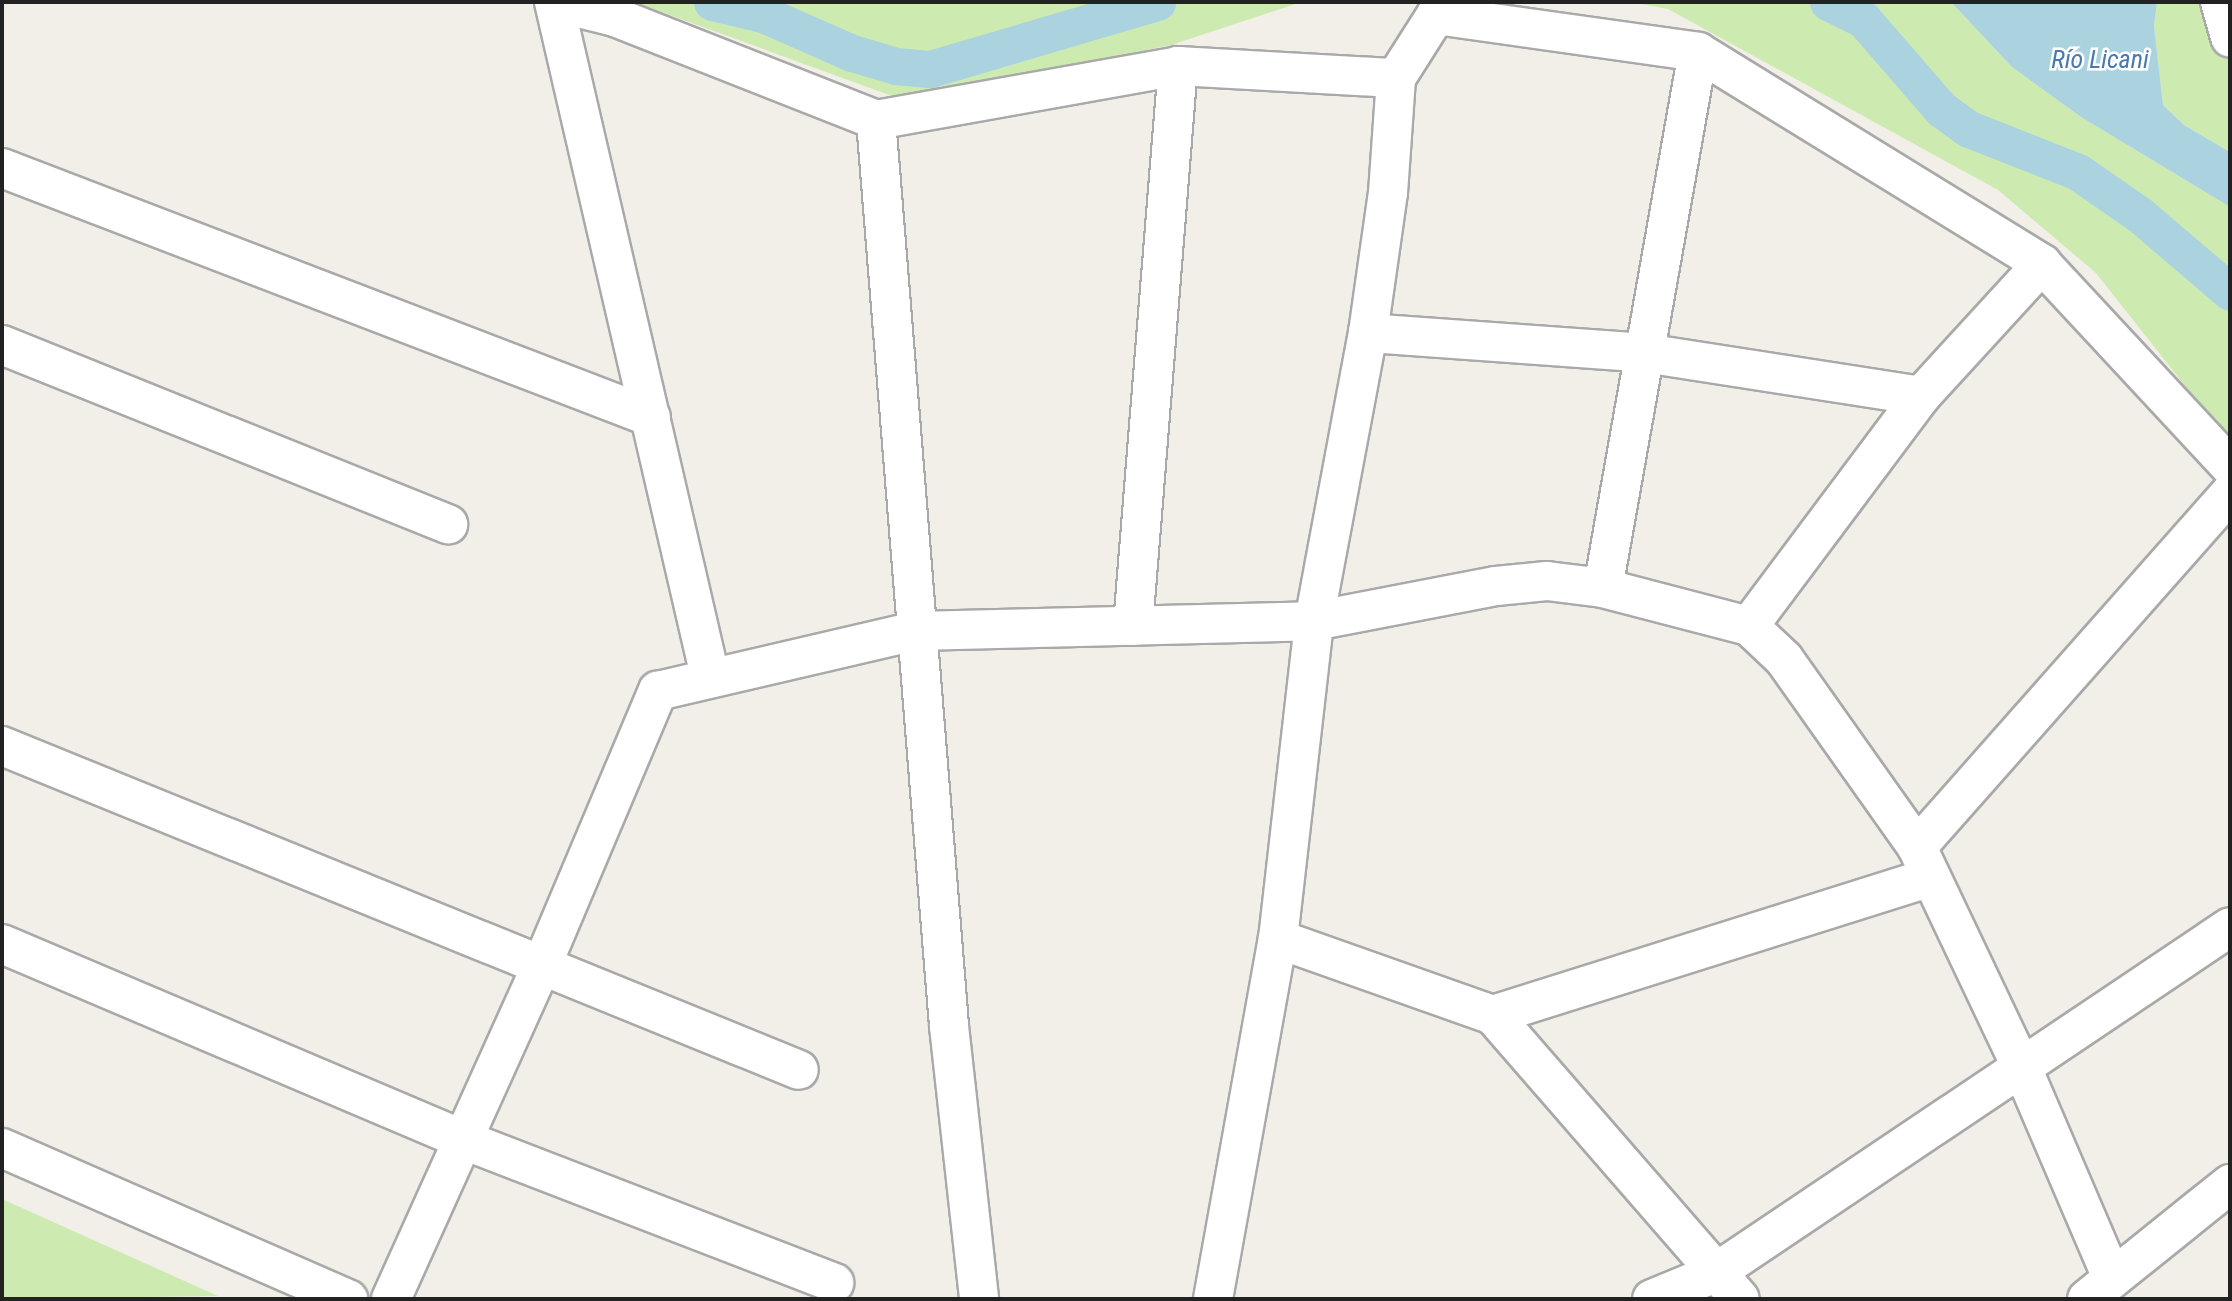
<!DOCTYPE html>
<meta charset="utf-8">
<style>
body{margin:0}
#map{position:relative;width:2232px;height:1301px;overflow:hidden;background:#f2efe9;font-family:"Roboto Condensed",sans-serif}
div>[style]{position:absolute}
.grass>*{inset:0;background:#cdebb0}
.water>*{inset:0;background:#aad3df}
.canal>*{height:37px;margin:-18.5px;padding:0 18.5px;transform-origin:18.5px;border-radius:18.5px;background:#aad3df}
.roads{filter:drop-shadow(2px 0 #a9a9a9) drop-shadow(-2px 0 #a9a9a9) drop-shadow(0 2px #a9a9a9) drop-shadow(0 -2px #a9a9a9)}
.minor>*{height:38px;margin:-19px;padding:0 19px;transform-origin:19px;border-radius:19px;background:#fff}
span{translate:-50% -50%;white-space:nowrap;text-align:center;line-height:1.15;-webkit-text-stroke:5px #fff;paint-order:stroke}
.water-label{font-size:26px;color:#4a7aab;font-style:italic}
.frame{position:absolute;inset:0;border:4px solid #222;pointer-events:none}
</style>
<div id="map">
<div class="grass">
<div style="clip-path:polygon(634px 2px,1302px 2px,1171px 45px,903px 100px)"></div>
<div style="clip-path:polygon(1631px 2px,1951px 2px,2012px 67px,2081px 117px,2230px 207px,2230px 443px,2096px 273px,1998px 190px,1668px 9px)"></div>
<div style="clip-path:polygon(2157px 2px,2230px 2px,2230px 152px,2184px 125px,2163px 105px,2154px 26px)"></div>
<div style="clip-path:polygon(2px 1199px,218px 1296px,2px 1299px)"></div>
</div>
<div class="water">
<div style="clip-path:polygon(1951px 2px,2157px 2px,2154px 26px,2163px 105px,2184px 125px,2230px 152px,2230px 207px,2081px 117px,2012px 67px)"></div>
</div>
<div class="canal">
<div style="left:712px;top:2px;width:52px;rotate:13.2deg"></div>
<div style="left:763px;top:14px;width:97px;rotate:23.7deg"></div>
<div style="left:852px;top:53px;width:46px;rotate:16.5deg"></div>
<div style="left:896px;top:66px;width:34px;rotate:5deg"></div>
<div style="left:930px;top:69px;width:237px;rotate:-16.4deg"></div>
<div style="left:1828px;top:2px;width:39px;rotate:26deg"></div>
<div style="left:1863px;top:19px;width:119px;rotate:49.1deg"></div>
<div style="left:1941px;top:109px;width:34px;rotate:36deg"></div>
<div style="left:1969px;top:129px;width:117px;rotate:21.5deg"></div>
<div style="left:2078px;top:172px;width:75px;rotate:34.7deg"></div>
<div style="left:2140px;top:215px;width:118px;rotate:40.5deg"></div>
</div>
<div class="roads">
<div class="minor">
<div style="left:554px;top:2px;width:692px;rotate:76.97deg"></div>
<div style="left:555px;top:2px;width:62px;rotate:14deg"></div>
<div style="left:615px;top:17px;width:281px;rotate:21.5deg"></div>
<div style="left:876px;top:120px;width:307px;rotate:-10.1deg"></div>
<div style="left:1178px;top:66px;width:218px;rotate:3.2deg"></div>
<div style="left:1396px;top:78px;width:75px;rotate:-57.6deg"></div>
<div style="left:1436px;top:15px;width:265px;rotate:8deg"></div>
<div style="left:1698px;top:52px;width:404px;rotate:31.6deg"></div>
<div style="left:2042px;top:264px;width:276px;rotate:47.1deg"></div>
<div style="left:2220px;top:2px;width:37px;rotate:74deg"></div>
<div style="left:876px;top:120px;width:909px;rotate:85.39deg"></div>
<div style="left:949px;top:1026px;width:275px;rotate:83.7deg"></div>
<div style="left:2px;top:168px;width:695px;rotate:20.99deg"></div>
<div style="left:1368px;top:333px;width:277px;rotate:4.1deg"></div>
<div style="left:1644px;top:353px;width:280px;rotate:8.8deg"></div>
<div style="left:2px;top:345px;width:481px;rotate:21.9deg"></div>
<div style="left:1603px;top:588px;width:544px;rotate:-79.95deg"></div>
<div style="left:1133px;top:626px;width:562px;rotate:-85.41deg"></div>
<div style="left:1749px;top:626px;width:287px;rotate:-53.2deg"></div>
<div style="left:1921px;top:396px;width:179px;rotate:-47.5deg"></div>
<div style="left:2px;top:746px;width:860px;rotate:22.12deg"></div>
<div style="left:1917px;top:847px;width:473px;rotate:-48.5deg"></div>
<div style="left:1278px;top:939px;width:228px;rotate:19.5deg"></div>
<div style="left:1493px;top:1015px;width:376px;rotate:49deg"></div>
<div style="left:2px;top:944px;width:502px;rotate:22.99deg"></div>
<div style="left:464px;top:1140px;width:397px;rotate:21.1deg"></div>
<div style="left:1493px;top:1015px;width:459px;rotate:-17.5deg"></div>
<div style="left:2px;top:1148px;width:378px;rotate:23.6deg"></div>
<div style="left:391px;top:1299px;width:367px;rotate:-65.7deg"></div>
<div style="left:542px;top:965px;width:298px;rotate:-67.1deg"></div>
<div style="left:658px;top:691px;width:264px;rotate:-13.1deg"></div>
<div style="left:915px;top:631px;width:399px;rotate:-1.4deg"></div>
<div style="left:1314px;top:621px;width:185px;rotate:-10.9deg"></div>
<div style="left:1496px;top:586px;width:51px;rotate:-5.6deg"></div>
<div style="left:1547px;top:581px;width:56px;rotate:7.1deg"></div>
<div style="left:1603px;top:588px;width:151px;rotate:14.6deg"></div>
<div style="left:1749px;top:626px;width:48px;rotate:43.3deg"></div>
<div style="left:1784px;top:659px;width:230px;rotate:54.7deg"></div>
<div style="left:1917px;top:847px;width:247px;rotate:64.6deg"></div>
<div style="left:2023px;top:1070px;width:226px;rotate:66.8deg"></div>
<div style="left:1213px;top:1299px;width:366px;rotate:-79.8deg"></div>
<div style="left:1278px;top:939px;width:320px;rotate:-83.5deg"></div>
<div style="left:1314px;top:621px;width:293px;rotate:-79.4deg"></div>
<div style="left:1368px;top:333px;width:141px;rotate:-81.9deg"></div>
<div style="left:1388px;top:193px;width:115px;rotate:-86deg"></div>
<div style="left:1652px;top:1299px;width:68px;rotate:-22.4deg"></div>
<div style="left:1715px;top:1273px;width:620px;rotate:-33.89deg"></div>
<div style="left:2087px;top:1299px;width:184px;rotate:-38.8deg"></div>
</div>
</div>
<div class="water-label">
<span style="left:2100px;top:60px">Río Licani</span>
</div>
<div class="frame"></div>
</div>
